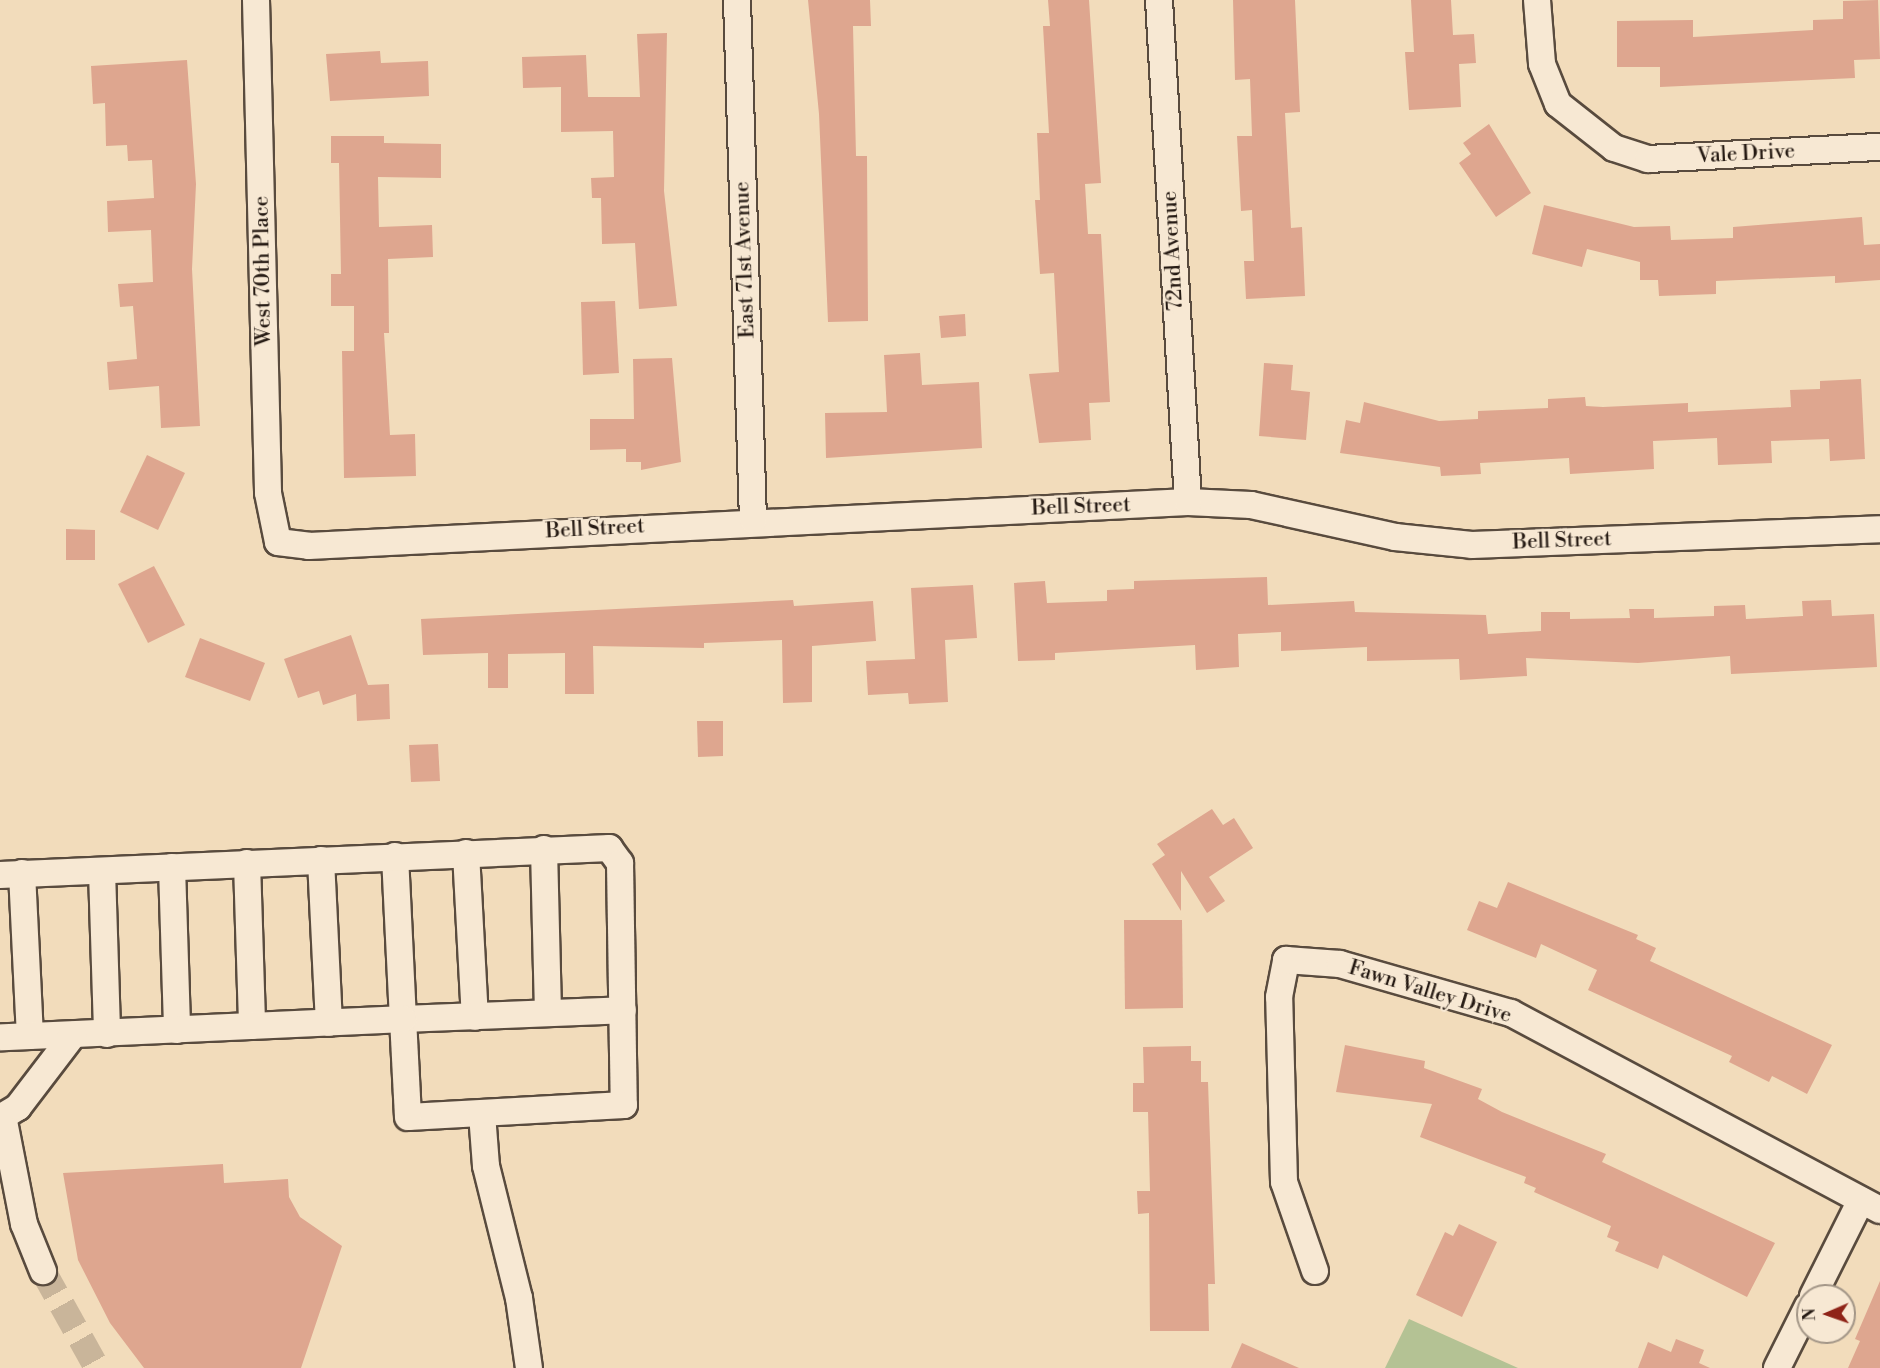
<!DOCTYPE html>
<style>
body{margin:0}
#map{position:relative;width:1880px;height:1368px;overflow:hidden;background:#f2dcbb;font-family:"Libre Bodoni",serif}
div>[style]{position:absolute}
.green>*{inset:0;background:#b4c294}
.building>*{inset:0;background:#dea68f}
.minor-tunnel>*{height:26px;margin-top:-13px;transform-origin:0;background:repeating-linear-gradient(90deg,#c9b59a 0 26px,transparent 0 39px)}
.roads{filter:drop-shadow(2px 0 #594b3e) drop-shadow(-2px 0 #594b3e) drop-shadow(0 2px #594b3e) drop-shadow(0 -2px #594b3e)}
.minor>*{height:26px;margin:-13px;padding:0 13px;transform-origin:13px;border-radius:13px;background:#f7e8d3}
span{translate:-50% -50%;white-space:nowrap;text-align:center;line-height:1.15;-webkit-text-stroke:4.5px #f7e8d3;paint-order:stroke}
.street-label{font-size:21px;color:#261b14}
.north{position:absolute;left:1796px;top:1284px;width:60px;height:60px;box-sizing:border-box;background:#f7e8d3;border:2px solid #a39687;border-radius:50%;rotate:268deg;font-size:16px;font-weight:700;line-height:24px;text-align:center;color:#261b14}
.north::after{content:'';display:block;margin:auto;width:21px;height:27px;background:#8f2418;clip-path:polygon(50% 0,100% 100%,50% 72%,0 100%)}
</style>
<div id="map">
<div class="green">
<div style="clip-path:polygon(1409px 1319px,1518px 1368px,1385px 1368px)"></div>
</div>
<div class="building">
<div style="clip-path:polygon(808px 0,870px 0,871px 26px,853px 26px,856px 156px,867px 156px,868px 321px,828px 322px,819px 114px)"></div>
<div style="clip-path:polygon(1048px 0,1089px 0,1101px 183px,1085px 184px,1088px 234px,1101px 234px,1110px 402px,1089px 403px,1091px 440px,1039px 443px,1029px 374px,1059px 372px,1054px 273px,1040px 274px,1035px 200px,1040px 200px,1037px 133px,1049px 133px,1043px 26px,1050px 26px)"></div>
<div style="clip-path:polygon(1233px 0,1295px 0,1300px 112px,1285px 113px,1291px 228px,1302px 227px,1305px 296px,1246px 299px,1244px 261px,1254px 261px,1252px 210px,1241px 211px,1237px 136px,1252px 136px,1250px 79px,1235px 80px)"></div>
<div style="clip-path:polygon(1411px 0,1451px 0,1453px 35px,1474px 34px,1476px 63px,1459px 64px,1461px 107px,1409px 110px,1405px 52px,1414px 52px)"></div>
<div style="clip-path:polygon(1878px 0,1880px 59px,1854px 60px,1855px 78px,1660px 87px,1660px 67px,1617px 67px,1617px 21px,1693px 20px,1693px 37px,1813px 30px,1813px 20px,1843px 19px,1843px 1px)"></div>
<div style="clip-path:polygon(667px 33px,664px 191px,677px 306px,639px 309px,635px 243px,602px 244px,601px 198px,592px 198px,591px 178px,614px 177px,613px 131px,561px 132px,561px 87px,523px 88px,522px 57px,586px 55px,588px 97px,640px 97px,637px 34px)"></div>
<div style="clip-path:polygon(380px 51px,381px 63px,428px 61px,429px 96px,330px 101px,326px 54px)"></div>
<div style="clip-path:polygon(187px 60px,196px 184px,192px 269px,200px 426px,161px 428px,159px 386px,109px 390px,107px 362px,137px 359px,133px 306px,120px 307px,118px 284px,153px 282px,151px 230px,108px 232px,107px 201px,154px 198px,152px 160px,128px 161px,127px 145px,106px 146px,105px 103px,93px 104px,91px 66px)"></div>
<div style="clip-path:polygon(1489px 124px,1531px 193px,1496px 217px,1459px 163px,1471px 154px,1463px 143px)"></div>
<div style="clip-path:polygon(331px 136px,384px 136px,384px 143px,441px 144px,441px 178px,378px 177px,379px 227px,432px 225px,433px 257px,388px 259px,389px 333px,384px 333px,390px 435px,415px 434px,416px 476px,344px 478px,342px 351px,354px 351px,354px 306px,331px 306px,331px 274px,341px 274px,339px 163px,331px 163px)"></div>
<div style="clip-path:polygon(1544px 205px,1634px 227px,1670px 226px,1671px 240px,1733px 238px,1733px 227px,1862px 217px,1864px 245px,1880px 244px,1880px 280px,1835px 283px,1835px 276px,1716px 281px,1716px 294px,1659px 296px,1658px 280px,1640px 280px,1640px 262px,1587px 249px,1582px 267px,1532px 254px)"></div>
<div style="clip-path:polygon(615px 301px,619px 373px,583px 375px,581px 302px)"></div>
<div style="clip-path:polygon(965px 314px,966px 336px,941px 338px,939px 316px)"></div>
<div style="clip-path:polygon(920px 353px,922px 385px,979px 382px,982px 448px,826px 458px,825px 413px,887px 412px,884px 355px)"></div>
<div style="clip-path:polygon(672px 358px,681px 462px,641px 470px,641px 462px,626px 462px,626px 449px,590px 450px,590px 419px,634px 419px,633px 359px)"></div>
<div style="clip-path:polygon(1264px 363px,1293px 365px,1291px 390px,1310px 392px,1306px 440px,1259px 436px)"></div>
<div style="clip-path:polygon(1861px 379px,1865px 459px,1830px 461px,1829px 439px,1771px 441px,1772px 463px,1718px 465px,1717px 438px,1653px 441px,1654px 469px,1570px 474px,1569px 458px,1480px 463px,1481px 474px,1441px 476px,1440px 467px,1340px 453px,1346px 420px,1360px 423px,1364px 402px,1439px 421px,1478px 419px,1478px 411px,1548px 408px,1548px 399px,1585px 397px,1586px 406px,1603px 407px,1688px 403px,1688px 412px,1791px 407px,1790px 390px,1820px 389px,1820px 381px)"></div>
<div style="clip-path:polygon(147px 455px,185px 473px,158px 530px,120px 512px)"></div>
<div style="clip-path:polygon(66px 529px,95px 530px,95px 560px,66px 560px)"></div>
<div style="clip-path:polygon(154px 566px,185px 625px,148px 643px,118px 584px)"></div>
<div style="clip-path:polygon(1267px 577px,1268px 605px,1354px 601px,1355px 612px,1486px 615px,1488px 634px,1541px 631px,1541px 612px,1570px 612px,1570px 619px,1630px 618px,1629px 609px,1654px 609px,1654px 618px,1714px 616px,1714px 606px,1745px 605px,1746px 619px,1803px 616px,1802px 601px,1831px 600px,1832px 616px,1874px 614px,1877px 667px,1731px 674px,1730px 656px,1638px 663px,1526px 658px,1527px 676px,1460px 680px,1459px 659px,1367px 661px,1367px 647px,1281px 651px,1281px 632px,1238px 634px,1239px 667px,1196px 670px,1195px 645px,1055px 653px,1055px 660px,1018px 661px,1014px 583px,1045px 581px,1047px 603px,1107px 601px,1107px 590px,1134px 589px,1134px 581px)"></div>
<div style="clip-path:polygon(973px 585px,977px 638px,945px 640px,948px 702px,909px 704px,908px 693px,868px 695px,866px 661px,915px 659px,911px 588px)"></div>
<div style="clip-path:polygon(793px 600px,794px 606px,873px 601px,876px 641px,812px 646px,812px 702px,783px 703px,782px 640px,704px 643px,704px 648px,593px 646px,594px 694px,565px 694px,565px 653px,508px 654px,508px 688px,488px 688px,488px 653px,423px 655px,421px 619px)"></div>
<div style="clip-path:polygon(351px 635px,368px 685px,389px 684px,390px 719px,357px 721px,356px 694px,323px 705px,319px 691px,298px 698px,284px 659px)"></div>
<div style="clip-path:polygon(200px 638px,265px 663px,250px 701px,185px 677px)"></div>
<div style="clip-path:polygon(697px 721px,723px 721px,723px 756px,698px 757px)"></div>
<div style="clip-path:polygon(438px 744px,440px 781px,411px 782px,409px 745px)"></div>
<div style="clip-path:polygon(1212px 809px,1223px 825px,1234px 818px,1253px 848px,1209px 877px,1225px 901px,1207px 913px,1181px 871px,1181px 911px,1152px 864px,1165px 855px,1157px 844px)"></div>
<div style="clip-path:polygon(1508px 882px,1638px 935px,1636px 939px,1656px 948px,1650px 961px,1832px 1045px,1807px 1094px,1772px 1076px,1769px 1082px,1729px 1062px,1732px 1056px,1588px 990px,1597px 970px,1541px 944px,1536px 958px,1467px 930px,1479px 901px,1497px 908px)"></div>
<div style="clip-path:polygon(1124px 920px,1182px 920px,1183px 1008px,1125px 1009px)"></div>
<div style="clip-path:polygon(1345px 1045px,1425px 1061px,1424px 1068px,1482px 1089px,1478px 1099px,1502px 1112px,1606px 1154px,1602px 1162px,1775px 1243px,1747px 1297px,1663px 1255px,1658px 1269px,1615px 1251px,1619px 1242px,1607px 1237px,1611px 1226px,1534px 1192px,1536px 1188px,1524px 1183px,1526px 1177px,1420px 1137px,1432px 1104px,1336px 1092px)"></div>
<div style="clip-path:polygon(1191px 1046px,1191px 1061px,1201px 1061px,1201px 1082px,1208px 1082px,1215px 1284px,1208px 1284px,1209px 1331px,1150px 1331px,1149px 1213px,1138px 1214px,1137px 1191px,1150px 1191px,1148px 1112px,1133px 1112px,1133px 1083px,1144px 1083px,1143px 1047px)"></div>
<div style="clip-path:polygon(223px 1164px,224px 1183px,288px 1179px,289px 1197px,300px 1217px,342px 1246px,301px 1368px,144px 1368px,110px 1323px,78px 1260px,63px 1173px)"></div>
<div style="clip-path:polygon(1459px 1224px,1497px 1242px,1462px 1317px,1416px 1295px,1445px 1232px,1453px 1236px)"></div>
<div style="clip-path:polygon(1880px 1281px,1880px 1368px,1848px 1368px,1860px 1341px,1855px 1339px)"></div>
<div style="clip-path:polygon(1676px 1339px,1704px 1350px,1699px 1363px,1710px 1368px,1638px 1368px,1648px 1342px,1671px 1352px)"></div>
<div style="clip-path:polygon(1242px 1343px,1299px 1368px,1231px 1368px)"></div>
</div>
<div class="minor-tunnel">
<div style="left:43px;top:1271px;width:111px;rotate:60.9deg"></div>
</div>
<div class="roads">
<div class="minor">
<div style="left:256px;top:0;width:493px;rotate:88.6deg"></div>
<div style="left:268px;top:493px;width:50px;rotate:78.5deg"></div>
<div style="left:278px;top:542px;width:31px;rotate:7deg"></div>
<div style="left:309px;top:546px;width:880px;rotate:-2.87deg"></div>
<div style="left:1188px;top:502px;width:63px;rotate:2.7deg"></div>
<div style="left:1251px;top:505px;width:148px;rotate:12.5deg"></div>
<div style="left:1395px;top:537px;width:77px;rotate:5.9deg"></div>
<div style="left:1472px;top:545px;width:408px;rotate:-2.2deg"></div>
<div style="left:737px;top:0;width:520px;rotate:88.24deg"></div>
<div style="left:1159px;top:0;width:503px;rotate:86.69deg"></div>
<div style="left:1537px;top:0;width:64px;rotate:85.5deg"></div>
<div style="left:1542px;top:64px;width:43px;rotate:68.2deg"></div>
<div style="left:1558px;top:104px;width:71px;rotate:38.2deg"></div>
<div style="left:1614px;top:148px;width:36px;rotate:18deg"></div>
<div style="left:1648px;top:159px;width:232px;rotate:-3deg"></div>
<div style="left:544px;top:849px;width:164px;rotate:88.6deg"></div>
<div style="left:466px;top:853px;width:164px;rotate:86.9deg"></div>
<div style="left:395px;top:856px;width:163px;rotate:87.2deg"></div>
<div style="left:403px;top:1019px;width:220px;rotate:-2.3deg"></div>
<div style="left:321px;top:860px;width:163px;rotate:87.2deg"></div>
<div style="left:247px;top:863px;width:163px;rotate:88.2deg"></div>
<div style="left:172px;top:867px;width:163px;rotate:88.2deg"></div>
<div style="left:102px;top:871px;width:163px;rotate:88.2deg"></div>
<div style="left:22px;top:873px;width:163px;rotate:87.2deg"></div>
<div style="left:0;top:875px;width:610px;rotate:-2.54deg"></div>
<div style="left:609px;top:848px;width:19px;rotate:54deg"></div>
<div style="left:620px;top:863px;width:242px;rotate:89.1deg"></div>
<div style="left:624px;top:1105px;width:216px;rotate:176.8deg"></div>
<div style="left:408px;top:1117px;width:98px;rotate:-92.9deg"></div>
<div style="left:403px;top:1019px;width:403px;rotate:177.4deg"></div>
<div style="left:482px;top:1114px;width:52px;rotate:85.6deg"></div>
<div style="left:486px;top:1166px;width:136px;rotate:76deg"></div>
<div style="left:519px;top:1298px;width:71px;rotate:81.9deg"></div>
<div style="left:3px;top:1116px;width:110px;rotate:79deg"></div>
<div style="left:24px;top:1224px;width:51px;rotate:68deg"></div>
<div style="left:0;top:1118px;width:21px;rotate:-31deg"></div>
<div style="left:18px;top:1107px;width:91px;rotate:-52.6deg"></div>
<div style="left:1315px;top:1271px;width:94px;rotate:-109.2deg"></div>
<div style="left:1284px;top:1182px;width:185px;rotate:-91.5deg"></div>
<div style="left:1279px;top:997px;width:38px;rotate:-79deg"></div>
<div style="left:1286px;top:960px;width:54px;rotate:4.2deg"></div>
<div style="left:1340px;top:964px;width:178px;rotate:16deg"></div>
<div style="left:1511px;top:1013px;width:418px;rotate:28.1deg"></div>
<div style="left:1813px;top:1296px;width:107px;rotate:-63.4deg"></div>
<div style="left:1777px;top:1368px;width:69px;rotate:-63.4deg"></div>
</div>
</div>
<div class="street-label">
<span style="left:1746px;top:154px;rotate:-3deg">Vale Drive</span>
<span style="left:1173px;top:251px;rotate:-93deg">72nd Avenue</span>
<span style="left:745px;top:260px;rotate:-92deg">East 71st Avenue</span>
<span style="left:263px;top:271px;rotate:-91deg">West 70th Place</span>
<span style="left:1081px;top:507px;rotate:-2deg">Bell Street</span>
<span style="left:595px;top:529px;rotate:-3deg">Bell Street</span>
<span style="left:1562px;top:541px;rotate:-2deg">Bell Street</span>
<span style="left:1430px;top:992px;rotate:17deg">Fawn Valley Drive</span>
</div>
<div class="north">N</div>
</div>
